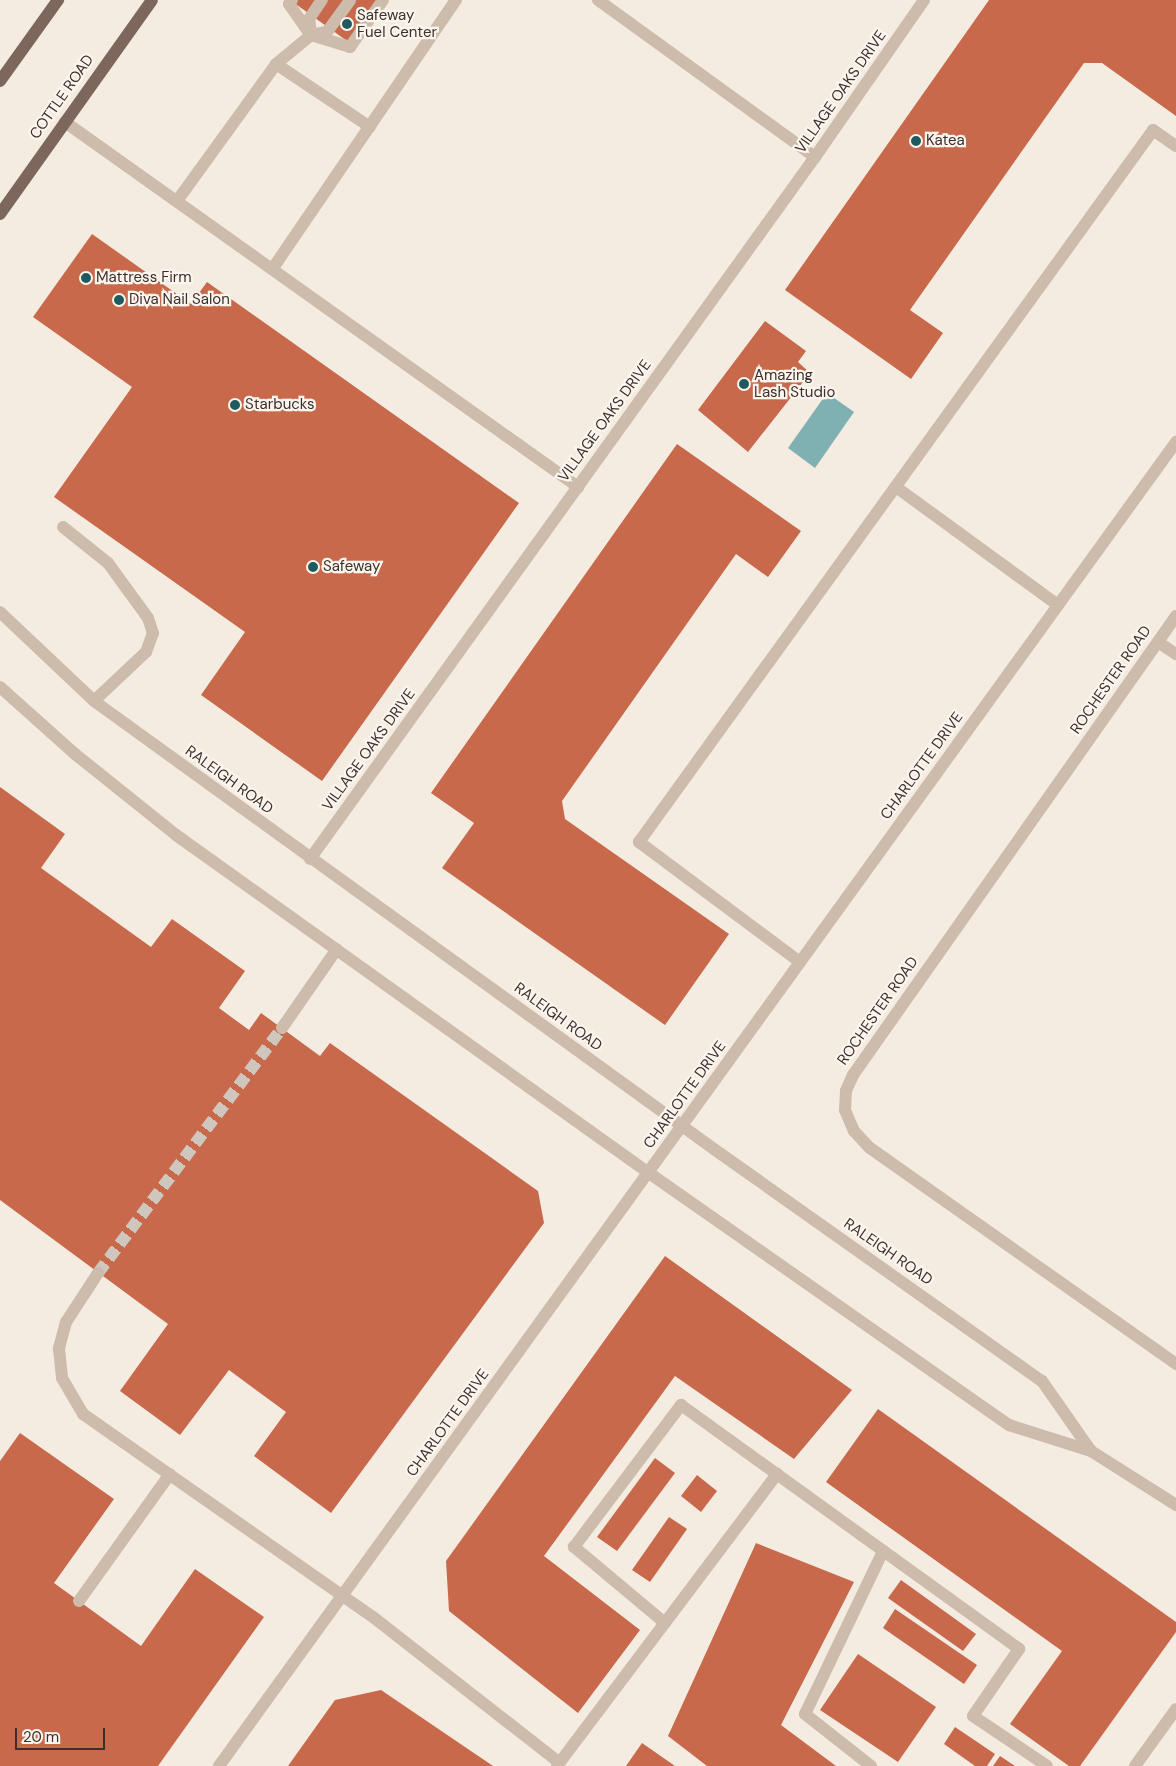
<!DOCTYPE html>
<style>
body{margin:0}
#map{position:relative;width:1176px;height:1766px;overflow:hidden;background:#f4ebe1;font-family:"DM Sans",sans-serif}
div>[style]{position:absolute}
.water>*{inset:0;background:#7fb0b2}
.building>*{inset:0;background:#c8694b}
.minor-tunnel>*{height:12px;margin-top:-6px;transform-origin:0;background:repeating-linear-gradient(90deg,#cfc6bd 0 12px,transparent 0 18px)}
.minor>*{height:12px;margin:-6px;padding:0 6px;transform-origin:6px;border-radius:6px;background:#cdbbac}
.major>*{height:12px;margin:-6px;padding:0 6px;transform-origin:6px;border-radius:6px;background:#7d675c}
.dots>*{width:14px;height:14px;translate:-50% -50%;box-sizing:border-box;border:2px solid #fbf5ee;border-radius:50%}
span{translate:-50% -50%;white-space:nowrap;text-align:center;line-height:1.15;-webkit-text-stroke:4.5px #fbf5ee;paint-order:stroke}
.poi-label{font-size:15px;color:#3b302b}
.left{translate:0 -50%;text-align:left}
.street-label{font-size:15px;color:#3b302b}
.scale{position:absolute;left:15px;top:1728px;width:90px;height:22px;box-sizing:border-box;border:2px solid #3b302b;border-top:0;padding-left:6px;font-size:15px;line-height:18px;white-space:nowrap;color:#3b302b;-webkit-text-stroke:4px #fbf5ee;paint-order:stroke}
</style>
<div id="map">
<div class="water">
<div style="clip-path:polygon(827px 393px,854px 412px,815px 468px,788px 448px)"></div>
</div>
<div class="building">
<div style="clip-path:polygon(290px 0,387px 0,354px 46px)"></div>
<div style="clip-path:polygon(989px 0,1176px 0,1176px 116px,1102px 63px,1084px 63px,910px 310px,943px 333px,911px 379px,785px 290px)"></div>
<div style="clip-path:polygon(92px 234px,191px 304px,207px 282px,519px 503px,322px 781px,201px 695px,245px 632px,54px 497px,132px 387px,33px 317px)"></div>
<div style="clip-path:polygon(765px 321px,806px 351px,798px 362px,810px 373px,748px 452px,698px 410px)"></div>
<div style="clip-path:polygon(677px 444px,801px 531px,768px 577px,736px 554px,562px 801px,565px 819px,729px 934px,665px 1025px,442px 868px,474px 823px,431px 793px)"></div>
<div style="clip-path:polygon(0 787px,65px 834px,41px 868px,151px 947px,172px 919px,245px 971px,219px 1008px,249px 1030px,261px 1013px,320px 1056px,330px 1043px,538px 1191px,544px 1223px,331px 1513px,254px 1456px,286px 1412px,229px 1370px,180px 1435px,120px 1391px,168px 1324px,0 1200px)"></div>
<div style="clip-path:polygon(665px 1256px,852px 1390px,794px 1459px,675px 1376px,544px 1556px,640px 1630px,578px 1713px,449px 1611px,446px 1561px)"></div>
<div style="clip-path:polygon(878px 1409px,1176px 1622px,1176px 1632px,1080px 1766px,1069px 1766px,1010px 1724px,1062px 1651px,826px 1482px)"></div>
<div style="clip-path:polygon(20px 1433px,114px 1499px,54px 1583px,141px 1646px,195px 1569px,264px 1617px,158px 1766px,0 1766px,0 1461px)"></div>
<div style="clip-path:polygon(655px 1458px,675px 1473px,617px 1551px,597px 1537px)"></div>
<div style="clip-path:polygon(697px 1475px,717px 1491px,701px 1512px,681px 1496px)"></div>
<div style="clip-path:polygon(669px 1517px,687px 1529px,650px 1582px,632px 1570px)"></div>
<div style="clip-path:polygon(756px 1543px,854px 1582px,781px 1725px,836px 1766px,707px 1766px,668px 1736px)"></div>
<div style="clip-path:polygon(901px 1580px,976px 1634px,963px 1651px,888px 1598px)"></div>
<div style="clip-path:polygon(895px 1609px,977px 1665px,964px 1684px,883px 1628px)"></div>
<div style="clip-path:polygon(858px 1654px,936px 1707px,898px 1762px,820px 1710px)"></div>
<div style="clip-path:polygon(381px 1690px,493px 1766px,288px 1766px,335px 1700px)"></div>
<div style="clip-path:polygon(955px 1727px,995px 1754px,987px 1766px,975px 1766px,944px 1744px)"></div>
<div style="clip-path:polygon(642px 1743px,675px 1766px,626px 1766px)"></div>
<div style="clip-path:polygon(1000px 1756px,1015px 1766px,993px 1766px)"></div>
</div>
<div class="minor-tunnel">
<div style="left:98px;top:1273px;width:306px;rotate:-53.1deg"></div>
</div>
<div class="minor">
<div style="left:292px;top:0;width:5px;rotate:127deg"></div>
<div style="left:289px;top:4px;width:38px;rotate:55deg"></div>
<div style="left:311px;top:35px;width:41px;rotate:17.1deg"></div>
<div style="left:350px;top:47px;width:57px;rotate:-54.9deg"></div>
<div style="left:598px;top:0;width:268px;rotate:35.9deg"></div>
<div style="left:311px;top:33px;width:14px;rotate:-98deg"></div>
<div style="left:309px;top:19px;width:23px;rotate:-56deg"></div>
<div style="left:276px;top:64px;width:113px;rotate:33.8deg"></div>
<div style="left:65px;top:122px;width:630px;rotate:35.43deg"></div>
<div style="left:177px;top:201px;width:169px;rotate:-54.1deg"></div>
<div style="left:276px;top:64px;width:45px;rotate:-39.6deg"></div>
<div style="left:311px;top:35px;width:16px;rotate:-11deg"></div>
<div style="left:327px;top:32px;width:39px;rotate:-54deg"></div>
<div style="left:273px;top:268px;width:325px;rotate:-55.7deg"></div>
<div style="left:896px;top:487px;width:200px;rotate:36.1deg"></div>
<div style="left:63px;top:527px;width:58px;rotate:38.7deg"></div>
<div style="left:108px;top:563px;width:68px;rotate:54deg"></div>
<div style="left:148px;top:618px;width:16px;rotate:72deg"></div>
<div style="left:153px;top:633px;width:20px;rotate:110deg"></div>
<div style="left:146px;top:652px;width:71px;rotate:136.7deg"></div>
<div style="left:0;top:612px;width:129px;rotate:43.4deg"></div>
<div style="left:94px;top:701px;width:774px;rotate:35.85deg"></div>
<div style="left:721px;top:1154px;width:393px;rotate:35.3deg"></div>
<div style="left:1042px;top:1381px;width:85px;rotate:55deg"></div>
<div style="left:1176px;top:616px;width:561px;rotate:125.13deg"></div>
<div style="left:853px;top:1075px;width:17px;rotate:114deg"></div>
<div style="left:846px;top:1091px;width:19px;rotate:93deg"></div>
<div style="left:845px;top:1110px;width:23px;rotate:67deg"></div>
<div style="left:854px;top:1131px;width:23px;rotate:47deg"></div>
<div style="left:870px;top:1148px;width:375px;rotate:35.2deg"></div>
<div style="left:1158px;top:642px;width:22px;rotate:34deg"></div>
<div style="left:0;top:687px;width:101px;rotate:41.8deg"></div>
<div style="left:75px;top:754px;width:129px;rotate:38.7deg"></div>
<div style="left:176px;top:835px;width:581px;rotate:35.55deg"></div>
<div style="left:649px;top:1173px;width:439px;rotate:35deg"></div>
<div style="left:1009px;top:1425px;width:86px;rotate:17.6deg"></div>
<div style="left:1091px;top:1451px;width:101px;rotate:32.4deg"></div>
<div style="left:310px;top:859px;width:865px;rotate:-54.27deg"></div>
<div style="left:815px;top:157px;width:191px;rotate:-55.2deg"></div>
<div style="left:800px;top:962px;width:201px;rotate:-143.3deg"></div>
<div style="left:639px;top:842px;width:878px;rotate:-54.17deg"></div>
<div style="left:1153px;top:130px;width:28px;rotate:35deg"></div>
<div style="left:282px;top:1028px;width:96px;rotate:-55.2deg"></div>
<div style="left:98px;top:1273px;width:59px;rotate:123.1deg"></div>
<div style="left:66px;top:1322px;width:28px;rotate:105deg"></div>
<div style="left:59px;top:1349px;width:29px;rotate:84deg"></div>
<div style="left:62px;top:1378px;width:42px;rotate:59.7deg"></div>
<div style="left:83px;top:1414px;width:354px;rotate:35deg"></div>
<div style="left:373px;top:1617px;width:237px;rotate:38deg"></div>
<div style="left:79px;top:1601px;width:156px;rotate:-54.4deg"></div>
<div style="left:665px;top:1623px;width:119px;rotate:-140.1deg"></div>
<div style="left:574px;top:1547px;width:178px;rotate:-53deg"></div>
<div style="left:681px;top:1405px;width:417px;rotate:35.8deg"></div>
<div style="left:1019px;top:1649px;width:81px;rotate:124.5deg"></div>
<div style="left:973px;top:1716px;width:89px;rotate:34deg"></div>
<div style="left:219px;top:1766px;width:1634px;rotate:-54.14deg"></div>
<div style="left:557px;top:1766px;width:366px;rotate:-53deg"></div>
<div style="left:871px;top:1766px;width:84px;rotate:-141.8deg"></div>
<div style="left:805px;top:1714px;width:181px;rotate:-64.4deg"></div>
<div style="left:1135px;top:1766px;width:70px;rotate:-54.3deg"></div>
</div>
<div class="major">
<div style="left:0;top:81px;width:100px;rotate:-54.4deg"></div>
<div style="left:0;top:214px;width:262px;rotate:-54.6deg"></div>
</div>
<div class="dots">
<div style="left:347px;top:24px;background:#1f5a5e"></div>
<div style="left:916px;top:141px;background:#1f5a5e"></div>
<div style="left:86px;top:278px;background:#1f5a5e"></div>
<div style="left:119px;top:300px;background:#1f5a5e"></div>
<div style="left:744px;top:384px;background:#1f5a5e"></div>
<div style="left:235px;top:405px;background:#1f5a5e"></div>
<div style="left:313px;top:567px;background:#1f5a5e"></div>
</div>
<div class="poi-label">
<span class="left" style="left:357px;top:24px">Safeway<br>Fuel Center</span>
<span class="left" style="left:926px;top:141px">Katea</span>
<span class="left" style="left:96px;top:278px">Mattress Firm</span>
<span class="left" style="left:129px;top:300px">Diva Nail Salon</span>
<span class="left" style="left:754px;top:384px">Amazing<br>Lash Studio</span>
<span class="left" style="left:245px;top:405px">Starbucks</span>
<span class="left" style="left:323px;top:567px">Safeway</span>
</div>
<div class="street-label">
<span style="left:841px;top:92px;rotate:-55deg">VILLAGE OAKS DRIVE</span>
<span style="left:62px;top:97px;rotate:-55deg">COTTLE ROAD</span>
<span style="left:605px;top:421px;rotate:-54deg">VILLAGE OAKS DRIVE</span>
<span style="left:1111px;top:680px;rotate:-55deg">ROCHESTER ROAD</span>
<span style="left:369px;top:750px;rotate:-54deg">VILLAGE OAKS DRIVE</span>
<span style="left:922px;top:766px;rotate:-54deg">CHARLOTTE DRIVE</span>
<span style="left:229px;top:780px;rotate:36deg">RALEIGH ROAD</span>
<span style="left:878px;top:1011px;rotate:-55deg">ROCHESTER ROAD</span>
<span style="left:558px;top:1017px;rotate:36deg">RALEIGH ROAD</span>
<span style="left:685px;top:1095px;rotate:-54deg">CHARLOTTE DRIVE</span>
<span style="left:888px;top:1252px;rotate:35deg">RALEIGH ROAD</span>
<span style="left:448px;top:1423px;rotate:-54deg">CHARLOTTE DRIVE</span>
</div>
<div class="scale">20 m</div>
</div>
